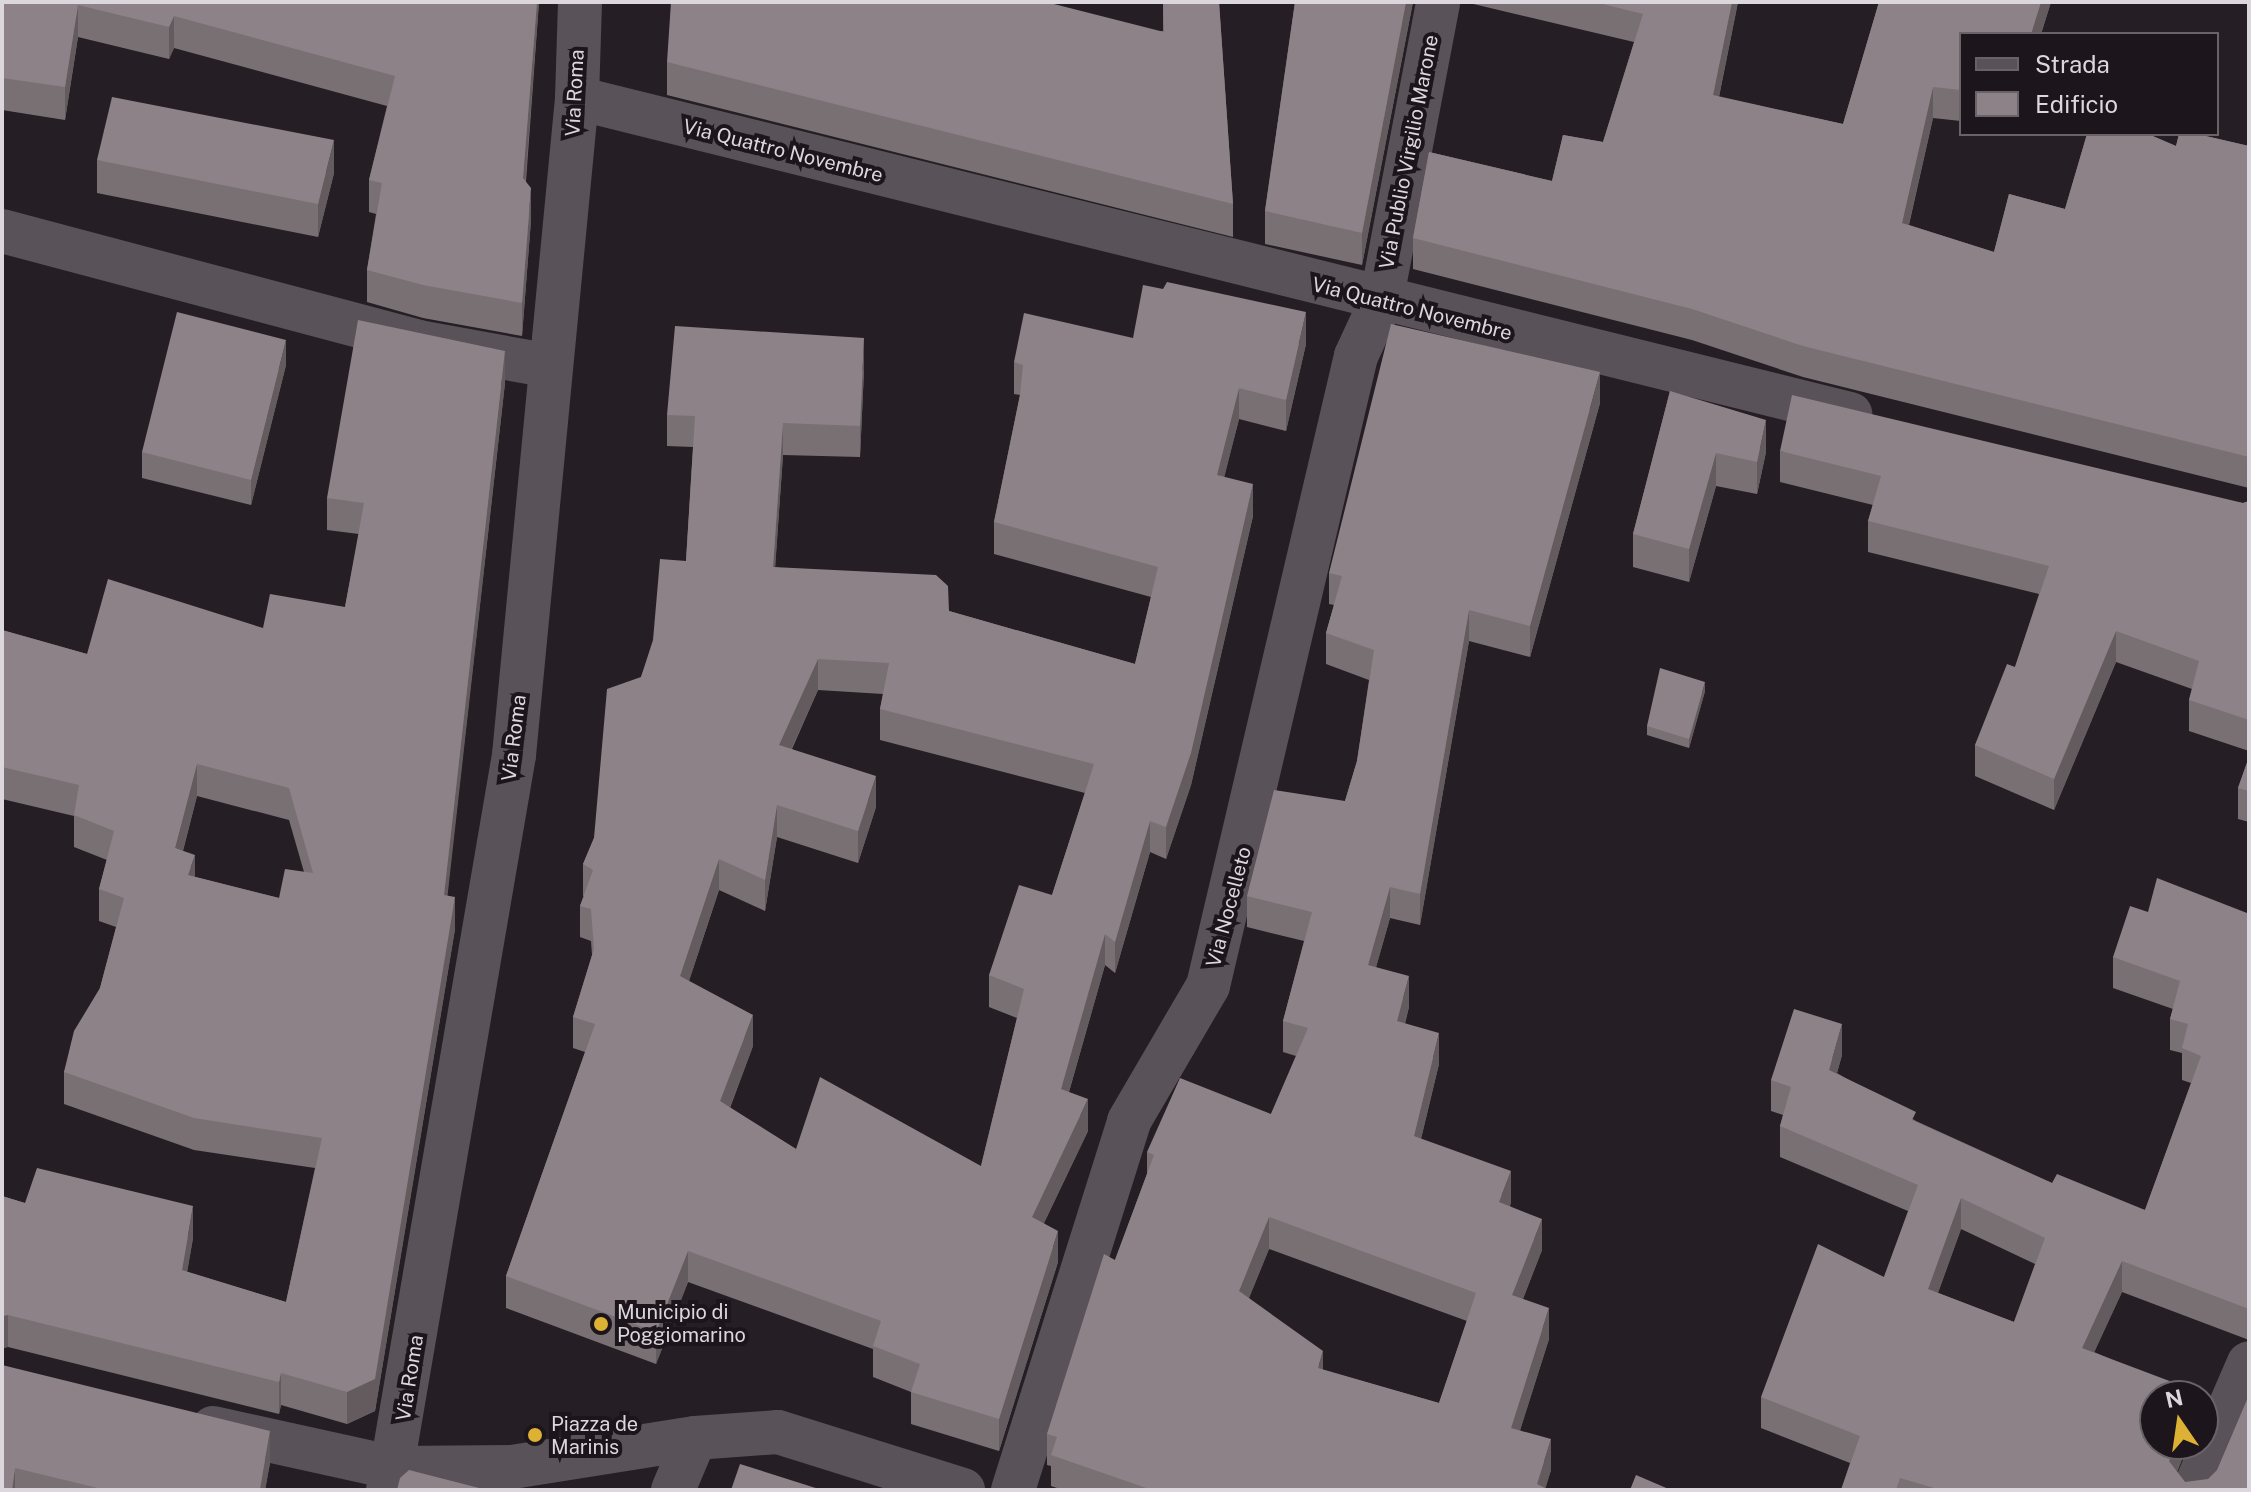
<!DOCTYPE html>
<style>
body{margin:0}
#map{position:relative;width:2251px;height:1492px;overflow:hidden;background:#251f25;font-family:"Public Sans",sans-serif}
div>[style]{position:absolute}
.street>*{height:44px;margin:-22px;padding:0 22px;transform-origin:22px;border-radius:22px;background:#595259}
.secondary>*{height:44px;margin:-22px;padding:0 22px;transform-origin:22px;border-radius:22px;background:#595259}
.wall>*{inset:0;background:#797074}
.shaded-wall>*{inset:0;background:#635b5e}
.building>*{inset:0;background:#8d8287}
.dots>*{width:22px;height:22px;translate:-50% -50%;box-sizing:border-box;border:4px solid #1c151b;border-radius:50%}
span{translate:-50% -50%;white-space:nowrap;text-align:center;line-height:1.15;-webkit-text-stroke:8px #1c151b;paint-order:stroke}
.street-label{font-size:20px;color:#dcd7dc}
.poi-label{font-size:20px;color:#dcd7dc}
.left{translate:0 -50%;text-align:left}
.frame{position:absolute;inset:0;border:4px solid #dcd7dc;pointer-events:none}
.legend{position:absolute;left:1959px;top:32px;width:260px;height:104px;box-sizing:border-box;background:#1c151b;border:2px solid #696368;margin:0;padding:10px 14px;list-style:none;font-size:24px;color:#dcd7dc}
.legend li{display:flex;align-items:center;gap:16px;height:40px}
.legend b{width:40px;border:2px solid #696368}
.north{position:absolute;left:2139px;top:1380px;width:80px;height:80px;box-sizing:border-box;background:#1c151b;border:2px solid #696368;border-radius:50%;rotate:347deg;font-size:22px;font-weight:700;line-height:32px;text-align:center;color:#dcd7dc}
.north::after{content:'';display:block;margin:auto;width:28px;height:36px;background:#ddb133;clip-path:polygon(50% 0,100% 100%,50% 72%,0 100%)}
</style>
<div id="map">
<div class="street">
<div style="left:577px;top:98px;width:1312px;rotate:13.94deg"></div>
<div style="left:2px;top:231px;width:431px;rotate:14.9deg"></div>
<div style="left:418px;top:342px;width:134px;rotate:10.3deg"></div>
<div style="left:213px;top:1428px;width:186px;rotate:12.4deg"></div>
<div style="left:395px;top:1468px;width:117px;rotate:-0.5deg"></div>
<div style="left:512px;top:1467px;width:185px;rotate:-9deg"></div>
<div style="left:1013px;top:1490px;width:387px;rotate:-72.5deg"></div>
<div style="left:1129px;top:1121px;width:156px;rotate:-59.7deg"></div>
<div style="left:1208px;top:986px;width:647px;rotate:-76.78deg"></div>
<div style="left:1356px;top:356px;width:60px;rotate:-65.2deg"></div>
<div style="left:1381px;top:302px;width:305px;rotate:-79.2deg"></div>
</div>
<div class="secondary">
<div style="left:388px;top:1490px;width:746px;rotate:-80.27deg"></div>
<div style="left:514px;top:755px;width:660px;rotate:-84.52deg"></div>
<div style="left:577px;top:98px;width:96px;rotate:-88.2deg"></div>
<div style="left:673px;top:1490px;width:56px;rotate:-67.1deg"></div>
<div style="left:695px;top:1438px;width:83px;rotate:-4.1deg"></div>
<div style="left:778px;top:1432px;width:194px;rotate:17.4deg"></div>
<div style="left:2194px;top:1490px;width:138px;rotate:-66.6deg"></div>
</div>
<div class="wall">
<div style="clip-path:polygon(2px 2px,539px 2px,526px 181px,531px 220px,522px 336px,423px 318px,367px 302px,367px 270px,376px 214px,369px 212px,369px 180px,387px 106px,174px 48px,169px 59px,78px 37px,65px 120px,2px 110px)"></div>
<div style="clip-path:polygon(1163px 2px,1219px 2px,1233px 204px,1233px 237px,667px 95px,667px 62px,1163px 31px)"></div>
<div style="clip-path:polygon(1295px 2px,1413px 2px,1362px 265px,1265px 244px,1265px 211px)"></div>
<div style="clip-path:polygon(1465px 2px,1738px 2px,1719px 97px,1843px 124px,1879px 2px,2051px 2px,2041px 34px,1961px 34px,1961px 121px,1933px 118px,1909px 225px,1994px 252px,2009px 194px,2065px 209px,2087px 134px,2148px 134px,2176px 146px,2179px 134px,2197px 134px,2249px 146px,2249px 488px,1803px 377px,1692px 340px,1413px 269px,1413px 238px,1429px 152px,1552px 181px,1563px 135px,1603px 142px,1634px 42px)"></div>
<div style="clip-path:polygon(97px 160px,334px 173px,318px 237px,97px 193px)"></div>
<div style="clip-path:polygon(evenodd,1133px 338px,1306px 344px,1286px 431px,1239px 419px,1224px 477px,1253px 516px,1191px 785px,1166px 859px,1150px 852px,1115px 973px,1105px 965px,1069px 1092px,1088px 1131px,1044px 1223px,1058px 1262px,999px 1451px,911px 1424px,911px 1392px,873px 1377px,873px 1349px,688px 1282px,656px 1364px,506px 1308px,506px 1276px,585px 1052px,573px 1048px,573px 1017px,592px 955px,591px 941px,580px 937px,580px 906px,584px 896px,583px 896px,583px 864px,594px 838px,641px 677px,686px 561px,693px 447px,667px 446px,667px 415px,864px 370px,860px 457px,783px 455px,775px 567px,949px 611px,1135px 664px,1151px 597px,994px 554px,994px 522px,1020px 395px,1014px 394px,1014px 362px,1133px 338px,818px 690px,883px 694px,880px 709px,880px 740px,1085px 793px,1052px 895px,989px 975px,989px 1007px,1017px 1018px,981px 1166px,796px 1149px,730px 1108px,753px 1046px,689px 981px,719px 890px,765px 911px,777px 837px,858px 863px,876px 807px,792px 749px,818px 690px)"></div>
<div style="clip-path:polygon(286px 365px,251px 505px,142px 478px,142px 452px)"></div>
<div style="clip-path:polygon(evenodd,505px 383px,447px 895px,455px 929px,375px 1411px,347px 1424px,281px 1405px,279px 1414px,8px 1347px,2px 1348px,2px 1196px,25px 1203px,193px 1238px,187px 1272px,286px 1302px,315px 1168px,194px 1150px,64px 1104px,64px 1072px,100px 988px,116px 927px,99px 921px,99px 889px,107px 860px,74px 847px,74px 816px,2px 799px,2px 630px,87px 654px,263px 628px,345px 607px,359px 534px,327px 530px,327px 498px,505px 383px,197px 796px,289px 820px,304px 872px,279px 898px,195px 877px,183px 851px,197px 796px)"></div>
<div style="clip-path:polygon(1670px 391px,1766px 452px,1757px 494px,1716px 486px,1689px 582px,1633px 567px,1633px 534px)"></div>
<div style="clip-path:polygon(evenodd,1600px 403px,1530px 657px,1469px 641px,1420px 925px,1390px 918px,1376px 967px,1409px 1007px,1405px 1024px,1439px 1064px,1421px 1139px,1511px 1202px,1510px 1206px,1542px 1250px,1523px 1299px,1549px 1339px,1520px 1430px,1551px 1470px,1545px 1488px,1549px 1490px,1063px 1490px,1051px 1486px,1051px 1466px,1047px 1465px,1047px 1434px,1115px 1260px,1147px 1174px,1147px 1152px,1271px 1114px,1296px 1056px,1283px 1052px,1283px 1021px,1304px 941px,1247px 927px,1247px 896px,1345px 801px,1357px 761px,1369px 680px,1326px 664px,1326px 633px,1334px 605px,1329px 604px,1329px 573px,1600px 403px,1269px 1249px,1467px 1321px,1439px 1403px,1323px 1370px,1249px 1298px,1269px 1249px)"></div>
<div style="clip-path:polygon(1780px 451px,2243px 503px,2249px 501px,2249px 751px,2189px 731px,2189px 700px,2192px 689px,2116px 662px,2054px 810px,1975px 776px,1975px 745px,2015px 667px,2039px 594px,1868px 552px,1868px 521px,1873px 505px,1780px 482px)"></div>
<div style="clip-path:polygon(1705px 691px,1689px 748px,1647px 735px,1647px 726px)"></div>
<div style="clip-path:polygon(2249px 757px,2249px 822px,2238px 819px,2238px 788px)"></div>
<div style="clip-path:polygon(evenodd,2249px 908px,2249px 1340px,2122px 1292px,2094px 1352px,2196px 1396px,2155px 1444px,2188px 1444px,2177px 1472px,2185px 1482px,2249px 1490px,1841px 1490px,1850px 1463px,1761px 1428px,1761px 1397px,1884px 1277px,1908px 1211px,1780px 1157px,1780px 1126px,1783px 1115px,1771px 1111px,1771px 1080px,1842px 1055px,1837px 1073px,1916px 1121px,2052px 1183px,2145px 1210px,2191px 1083px,2182px 1080px,2182px 1053px,2170px 1050px,2170px 1019px,2173px 1009px,2113px 988px,2113px 957px,2148px 912px,2247px 913px,2249px 908px,1961px 1229px,2035px 1264px,2014px 1322px,1938px 1293px,1961px 1229px)"></div>
<div style="clip-path:polygon(2px 1365px,270px 1463px,265px 1490px,2px 1490px)"></div>
</div>
<div class="shaded-wall">
<div style="clip-path:polygon(537px 2px,539px 2px,523px 210px,523px 178px)"></div>
<div style="clip-path:polygon(1406px 2px,1413px 2px,1362px 265px,1362px 233px)"></div>
<div style="clip-path:polygon(1732px 2px,1738px 2px,1713px 126px,1713px 95px)"></div>
<div style="clip-path:polygon(2041px 2px,2051px 2px,2041px 34px,2031px 34px)"></div>
<div style="clip-path:polygon(78px 5px,78px 37px,65px 120px,65px 87px)"></div>
<div style="clip-path:polygon(174px 16px,174px 48px,169px 59px,169px 27px)"></div>
<div style="clip-path:polygon(1933px 87px,1933px 118px,1902px 254px,1902px 223px)"></div>
<div style="clip-path:polygon(334px 140px,334px 173px,318px 237px,318px 204px)"></div>
<div style="clip-path:polygon(531px 188px,531px 220px,522px 336px,522px 303px)"></div>
<div style="clip-path:polygon(1306px 312px,1306px 344px,1286px 431px,1286px 400px)"></div>
<div style="clip-path:polygon(864px 338px,864px 370px,860px 457px,860px 426px)"></div>
<div style="clip-path:polygon(286px 340px,286px 365px,251px 505px,251px 480px)"></div>
<div style="clip-path:polygon(505px 351px,505px 383px,444px 927px,444px 895px)"></div>
<div style="clip-path:polygon(1600px 372px,1600px 403px,1530px 657px,1530px 626px)"></div>
<div style="clip-path:polygon(1239px 388px,1239px 419px,1217px 506px,1217px 475px)"></div>
<div style="clip-path:polygon(1766px 420px,1766px 452px,1757px 494px,1757px 462px)"></div>
<div style="clip-path:polygon(783px 423px,783px 455px,773px 599px,773px 567px)"></div>
<div style="clip-path:polygon(1716px 453px,1716px 486px,1689px 582px,1689px 549px)"></div>
<div style="clip-path:polygon(1253px 484px,1253px 516px,1191px 785px,1166px 859px,1166px 827px)"></div>
<div style="clip-path:polygon(1469px 610px,1469px 641px,1420px 925px,1420px 894px)"></div>
<div style="clip-path:polygon(2116px 631px,2116px 662px,2054px 810px,2054px 779px)"></div>
<div style="clip-path:polygon(818px 659px,818px 690px,779px 776px,779px 745px)"></div>
<div style="clip-path:polygon(1705px 682px,1705px 691px,1689px 748px,1689px 739px)"></div>
<div style="clip-path:polygon(197px 764px,197px 796px,175px 880px,175px 848px)"></div>
<div style="clip-path:polygon(876px 776px,876px 807px,858px 863px,858px 831px)"></div>
<div style="clip-path:polygon(777px 805px,777px 837px,765px 911px,765px 880px)"></div>
<div style="clip-path:polygon(1150px 821px,1150px 852px,1115px 973px,1115px 942px)"></div>
<div style="clip-path:polygon(195px 855px,195px 887px,188px 875px)"></div>
<div style="clip-path:polygon(719px 859px,719px 890px,680px 1008px,680px 976px)"></div>
<div style="clip-path:polygon(1390px 887px,1390px 918px,1368px 996px,1368px 965px)"></div>
<div style="clip-path:polygon(455px 897px,455px 929px,375px 1411px,347px 1424px,347px 1392px)"></div>
<div style="clip-path:polygon(1105px 934px,1105px 965px,1061px 1120px,1061px 1089px)"></div>
<div style="clip-path:polygon(1409px 976px,1409px 1007px,1397px 1052px,1397px 1021px)"></div>
<div style="clip-path:polygon(753px 1015px,753px 1046px,720px 1133px,720px 1101px)"></div>
<div style="clip-path:polygon(1842px 1024px,1842px 1055px,1829px 1101px,1829px 1070px)"></div>
<div style="clip-path:polygon(1439px 1033px,1439px 1064px,1414px 1167px,1414px 1136px)"></div>
<div style="clip-path:polygon(1088px 1099px,1088px 1131px,1032px 1248px,1032px 1217px)"></div>
<div style="clip-path:polygon(1511px 1171px,1511px 1202px,1499px 1233px,1499px 1202px)"></div>
<div style="clip-path:polygon(1961px 1198px,1961px 1229px,1928px 1320px,1928px 1289px)"></div>
<div style="clip-path:polygon(193px 1206px,193px 1238px,182px 1302px,182px 1270px)"></div>
<div style="clip-path:polygon(1269px 1217px,1269px 1249px,1239px 1322px,1239px 1291px)"></div>
<div style="clip-path:polygon(1542px 1219px,1542px 1250px,1512px 1326px,1512px 1295px)"></div>
<div style="clip-path:polygon(1058px 1231px,1058px 1262px,999px 1451px,999px 1419px)"></div>
<div style="clip-path:polygon(688px 1251px,688px 1282px,656px 1364px,656px 1332px)"></div>
<div style="clip-path:polygon(2122px 1261px,2122px 1292px,2082px 1379px,2082px 1348px)"></div>
<div style="clip-path:polygon(1549px 1308px,1549px 1339px,1511px 1459px,1511px 1428px)"></div>
<div style="clip-path:polygon(8px 1315px,8px 1347px,2px 1348px,2px 1316px)"></div>
<div style="clip-path:polygon(1323px 1351px,1323px 1382px,1318px 1368px)"></div>
<div style="clip-path:polygon(281px 1373px,281px 1405px,279px 1414px,279px 1382px)"></div>
<div style="clip-path:polygon(270px 1431px,270px 1463px,265px 1490px,260px 1490px)"></div>
<div style="clip-path:polygon(1551px 1439px,1551px 1470px,1545px 1490px,1537px 1484px)"></div>
<div style="clip-path:polygon(2176px 1444px,2188px 1444px,2170px 1490px,2169px 1461px)"></div>
<div style="clip-path:polygon(15px 1468px,15px 1490px,12px 1490px)"></div>
</div>
<div class="building">
<div style="clip-path:polygon(2px 2px,537px 2px,523px 178px,531px 188px,522px 303px,423px 285px,367px 270px,382px 183px,369px 180px,395px 76px,174px 16px,169px 27px,78px 5px,65px 87px,2px 78px)"></div>
<div style="clip-path:polygon(671px 2px,1046px 2px,1164px 32px,1163px 2px,1219px 2px,1233px 204px,667px 62px)"></div>
<div style="clip-path:polygon(1295px 2px,1406px 2px,1362px 233px,1265px 211px)"></div>
<div style="clip-path:polygon(1595px 2px,1732px 2px,1713px 95px,1843px 124px,1879px 2px,2041px 2px,2031px 34px,1961px 34px,1961px 90px,1933px 87px,1902px 223px,1994px 252px,2009px 194px,2065px 209px,2087px 134px,2148px 134px,2176px 146px,2179px 134px,2197px 134px,2249px 146px,2249px 457px,1803px 346px,1692px 309px,1413px 238px,1429px 152px,1552px 181px,1563px 135px,1603px 142px,1643px 14px)"></div>
<div style="clip-path:polygon(112px 97px,334px 140px,318px 204px,97px 160px)"></div>
<div style="clip-path:polygon(evenodd,1167px 282px,1306px 312px,1286px 400px,1239px 388px,1217px 475px,1253px 484px,1191px 753px,1166px 827px,1150px 821px,1115px 942px,1105px 934px,1061px 1089px,1088px 1099px,1032px 1217px,1058px 1231px,999px 1419px,911px 1392px,920px 1364px,873px 1346px,881px 1321px,688px 1251px,656px 1332px,506px 1276px,595px 1024px,573px 1017px,594px 949px,591px 909px,580px 906px,593px 870px,583px 864px,594px 838px,607px 689px,641px 677px,653px 640px,660px 559px,686px 561px,695px 416px,667px 415px,675px 326px,864px 338px,860px 426px,783px 423px,773px 567px,936px 575px,948px 586px,949px 611px,1135px 664px,1158px 567px,994px 522px,1020px 395px,1023px 365px,1014px 362px,1024px 313px,1133px 338px,1143px 285px,1163px 289px,1167px 282px,818px 659px,889px 663px,880px 709px,1094px 764px,1052px 895px,1019px 885px,989px 975px,1024px 989px,981px 1166px,820px 1077px,796px 1149px,720px 1101px,753px 1015px,680px 976px,719px 859px,765px 880px,777px 805px,858px 831px,876px 776px,779px 745px,818px 659px)"></div>
<div style="clip-path:polygon(177px 312px,286px 340px,251px 480px,142px 452px)"></div>
<div style="clip-path:polygon(evenodd,358px 320px,505px 351px,444px 895px,455px 897px,375px 1379px,347px 1392px,281px 1373px,279px 1382px,8px 1315px,2px 1316px,2px 1196px,25px 1203px,37px 1168px,193px 1206px,182px 1270px,286px 1302px,322px 1138px,194px 1118px,64px 1072px,74px 1031px,100px 988px,124px 898px,99px 889px,114px 831px,74px 815px,79px 785px,2px 767px,2px 736px,4px 729px,2px 728px,2px 630px,87px 654px,108px 579px,263px 628px,270px 594px,345px 607px,364px 503px,327px 498px,358px 320px,197px 764px,289px 788px,313px 873px,285px 869px,279px 898px,188px 875px,195px 855px,175px 848px,197px 764px)"></div>
<div style="clip-path:polygon(evenodd,1391px 324px,1600px 372px,1530px 626px,1469px 610px,1420px 894px,1390px 887px,1368px 965px,1409px 976px,1397px 1021px,1439px 1033px,1414px 1136px,1511px 1171px,1499px 1202px,1542px 1219px,1512px 1295px,1549px 1308px,1511px 1428px,1551px 1439px,1537px 1484px,1549px 1490px,1152px 1490px,1051px 1455px,1057px 1437px,1047px 1434px,1104px 1254px,1115px 1260px,1154px 1155px,1147px 1152px,1180px 1078px,1271px 1114px,1308px 1028px,1283px 1021px,1312px 912px,1247px 896px,1274px 790px,1345px 801px,1357px 761px,1374px 650px,1326px 633px,1342px 576px,1329px 573px,1391px 324px,1269px 1217px,1476px 1293px,1439px 1403px,1318px 1368px,1323px 1351px,1239px 1291px,1269px 1217px)"></div>
<div style="clip-path:polygon(1670px 391px,1766px 420px,1757px 462px,1716px 453px,1689px 549px,1633px 534px)"></div>
<div style="clip-path:polygon(1792px 395px,2243px 503px,2249px 501px,2249px 720px,2189px 700px,2199px 661px,2116px 631px,2054px 779px,1975px 745px,2007px 664px,2015px 667px,2049px 566px,1868px 521px,1881px 476px,1780px 451px)"></div>
<div style="clip-path:polygon(1660px 668px,1705px 682px,1689px 739px,1647px 726px)"></div>
<div style="clip-path:polygon(2249px 757px,2249px 791px,2238px 788px)"></div>
<div style="clip-path:polygon(evenodd,2157px 878px,2247px 913px,2249px 908px,2249px 1309px,2122px 1261px,2082px 1348px,2196px 1391px,2194px 1396px,2155px 1396px,2155px 1444px,2176px 1444px,2169px 1461px,2185px 1482px,2208px 1479px,2217px 1470px,2249px 1395px,2249px 1490px,1941px 1490px,1900px 1478px,1896px 1490px,1841px 1490px,1860px 1436px,1761px 1397px,1818px 1244px,1884px 1277px,1918px 1185px,1780px 1126px,1791px 1087px,1771px 1080px,1794px 1009px,1842px 1024px,1829px 1070px,1916px 1112px,1912px 1120px,2052px 1183px,2057px 1174px,2145px 1210px,2201px 1056px,2182px 1048px,2188px 1024px,2170px 1019px,2180px 981px,2113px 957px,2130px 906px,2148px 912px,2157px 878px,1961px 1198px,2045px 1238px,2014px 1322px,1928px 1289px,1961px 1198px)"></div>
<div style="clip-path:polygon(2px 1365px,270px 1431px,260px 1488px,264px 1490px,106px 1490px,15px 1468px,12px 1490px,2px 1490px)"></div>
<div style="clip-path:polygon(740px 1464px,822px 1490px,731px 1490px)"></div>
<div style="clip-path:polygon(409px 1470px,487px 1490px,397px 1490px,400px 1478px)"></div>
<div style="clip-path:polygon(1636px 1475px,1671px 1490px,1630px 1490px)"></div>
</div>
<div class="dots">
<div style="left:601px;top:1324px;background:#ddb133"></div>
<div style="left:535px;top:1435px;background:#ddb133"></div>
</div>
<div class="street-label">
<span style="left:575px;top:93px;rotate:-87deg">Via Roma</span>
<span style="left:783px;top:151px;rotate:14deg">Via Quattro Novembre</span>
<span style="left:1409px;top:152px;rotate:-79deg">Via Publio Virgilio Marone</span>
<span style="left:1412px;top:309px;rotate:14deg">Via Quattro Novembre</span>
<span style="left:514px;top:738px;rotate:-83deg">Via Roma</span>
<span style="left:1229px;top:907px;rotate:-75deg">Via Nocelleto</span>
<span style="left:410px;top:1378px;rotate:-81deg">Via Roma</span>
</div>
<div class="poi-label">
<span class="left" style="left:617px;top:1324px">Municipio di<br>Poggiomarino</span>
<span class="left" style="left:551px;top:1436px">Piazza de<br>Marinis</span>
</div>
<div class="frame"></div>
<ul class="legend">
<li><b style="height:10px;background:#595259"></b>Strada</li>
<li><b style="height:22px;background:#8d8287"></b>Edificio</li>
</ul>
<div class="north">N</div>
</div>
